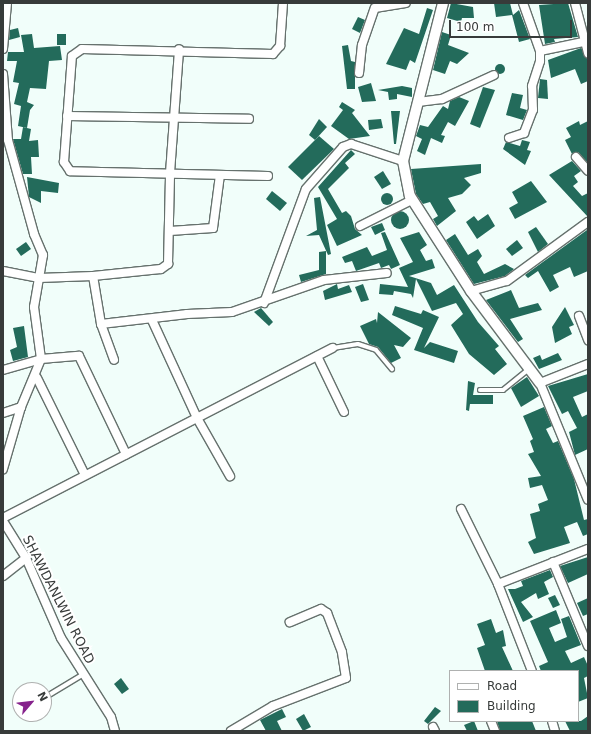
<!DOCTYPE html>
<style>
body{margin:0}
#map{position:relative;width:591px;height:734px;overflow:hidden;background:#f1fefa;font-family:"DejaVu Sans",sans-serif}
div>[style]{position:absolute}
.building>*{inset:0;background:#236b5b}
.round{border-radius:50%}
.roads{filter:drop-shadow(1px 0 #66716d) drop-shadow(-1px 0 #66716d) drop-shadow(0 1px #66716d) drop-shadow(0 -1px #66716d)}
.service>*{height:4px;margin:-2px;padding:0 2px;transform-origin:2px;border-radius:2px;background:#fff}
.minor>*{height:8px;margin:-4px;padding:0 4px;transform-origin:4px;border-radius:4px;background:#fff}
.tertiary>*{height:10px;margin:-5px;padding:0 5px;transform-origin:5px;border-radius:5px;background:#fff}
span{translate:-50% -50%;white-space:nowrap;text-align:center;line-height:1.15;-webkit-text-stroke:4px #fff;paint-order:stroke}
.street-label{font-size:13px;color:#373b3a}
.frame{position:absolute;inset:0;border:4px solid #373b3a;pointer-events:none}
.legend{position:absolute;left:449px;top:670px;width:130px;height:52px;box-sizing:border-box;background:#fff;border:1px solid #afb1b0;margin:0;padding:5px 7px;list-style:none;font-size:12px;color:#373b3a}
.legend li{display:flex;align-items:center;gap:8px;height:20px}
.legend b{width:20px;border:1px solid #afb1b0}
.north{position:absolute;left:12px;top:682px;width:40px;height:40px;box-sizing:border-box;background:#fff;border:1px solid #afb1b0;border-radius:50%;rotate:62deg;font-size:11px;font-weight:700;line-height:16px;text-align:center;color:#373b3a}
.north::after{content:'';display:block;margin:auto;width:14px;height:18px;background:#86238c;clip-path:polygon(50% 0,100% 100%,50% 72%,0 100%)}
.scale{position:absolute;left:449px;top:20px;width:123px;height:18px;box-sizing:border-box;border:2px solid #373b3a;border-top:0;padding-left:5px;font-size:12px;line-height:14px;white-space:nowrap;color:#373b3a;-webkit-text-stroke:3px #fff;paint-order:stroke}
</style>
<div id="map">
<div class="building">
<div style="clip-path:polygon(451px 3px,473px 7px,474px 18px,462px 18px,461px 22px,447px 18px)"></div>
<div style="clip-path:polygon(494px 3px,510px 3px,513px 15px,519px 10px,530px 39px,519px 42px,512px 15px,496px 17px)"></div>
<div style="clip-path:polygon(568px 3px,578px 37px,554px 39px,555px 42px,545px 44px,539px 5px)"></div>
<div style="clip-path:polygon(427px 8px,433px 10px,415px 63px,410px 60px,406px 70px,386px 64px,404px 28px,419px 34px)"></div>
<div style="clip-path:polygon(358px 17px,365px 20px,360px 33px,352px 29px)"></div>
<div style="clip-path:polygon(18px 28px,20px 37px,9px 40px,10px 30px)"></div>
<div style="clip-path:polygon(442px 32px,451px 35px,448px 45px,469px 53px,457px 64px,450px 61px,445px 74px,433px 70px)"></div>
<div style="clip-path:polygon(32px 34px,34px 48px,60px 46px,62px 60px,49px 61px,46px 89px,30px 88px,27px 102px,34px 105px,30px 110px,27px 128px,18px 126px,21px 106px,14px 104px,19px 83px,13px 82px,17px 61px,7px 61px,8px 52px,24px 52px,21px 35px)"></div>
<div style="clip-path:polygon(57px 34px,66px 34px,66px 45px,57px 45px)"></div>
<div style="clip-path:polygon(348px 45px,351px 61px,355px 62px,355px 89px,347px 89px,342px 46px)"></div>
<div style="clip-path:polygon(581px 48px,588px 58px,588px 81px,581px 84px,575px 69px,551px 78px,548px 60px)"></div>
<div class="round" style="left:495px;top:64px;width:10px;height:10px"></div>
<div style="clip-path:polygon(540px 79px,547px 80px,548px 99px,538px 98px)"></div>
<div style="clip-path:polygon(371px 83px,376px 101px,362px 102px,358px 87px)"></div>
<div style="clip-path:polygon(402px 86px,412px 88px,412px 97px,397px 94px,397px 99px,389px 100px,388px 92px,378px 90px)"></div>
<div style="clip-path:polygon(483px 87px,495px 90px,480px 128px,470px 124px)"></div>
<div style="clip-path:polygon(512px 93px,523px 95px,520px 108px,527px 110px,523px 120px,506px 115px)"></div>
<div style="clip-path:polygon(459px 97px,469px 101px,455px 126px,448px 122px,441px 135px,445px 136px,442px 143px,431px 138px,425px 155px,417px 151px,422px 139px,416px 136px,420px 125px,428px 127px,443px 106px,448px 109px,450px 101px)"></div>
<div style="clip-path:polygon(342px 102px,355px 110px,352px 113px,370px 136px,349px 139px,331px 126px,343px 110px,339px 107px)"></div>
<div style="clip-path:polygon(391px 111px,400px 111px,396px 144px,394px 144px)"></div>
<div style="clip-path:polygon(319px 119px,327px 127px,315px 140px,309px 135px)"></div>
<div style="clip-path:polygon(381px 119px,383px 128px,369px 130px,368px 120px)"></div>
<div style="clip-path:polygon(579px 121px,580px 125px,588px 121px,588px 163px,578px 152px,572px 154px,565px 140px,571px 137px,566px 128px)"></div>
<div style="clip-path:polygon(23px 127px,31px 129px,29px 141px,38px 140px,39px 157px,31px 157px,32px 174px,23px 174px,13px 139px,21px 139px)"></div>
<div style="clip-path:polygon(319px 136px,334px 149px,302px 180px,288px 167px)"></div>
<div style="clip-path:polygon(522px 140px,530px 142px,527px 150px,531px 151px,525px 165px,503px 149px,506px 142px,520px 146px)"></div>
<div style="clip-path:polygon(351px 150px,355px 154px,345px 163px,349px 168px,328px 189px,342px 213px,346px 211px,351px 216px,355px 229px,362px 235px,337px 246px,327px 225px,337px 219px,318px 187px)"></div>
<div style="clip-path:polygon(572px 161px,581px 171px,574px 176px,578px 182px,573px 186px,582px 196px,588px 193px,588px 217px,549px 175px)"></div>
<div style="clip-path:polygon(481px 164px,481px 173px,464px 178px,471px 185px,462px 194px,448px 198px,456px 211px,437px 226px,433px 219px,438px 216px,430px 202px,423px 204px,416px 194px,411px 169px)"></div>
<div style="clip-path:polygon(383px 171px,391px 184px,382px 189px,374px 177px)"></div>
<div style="clip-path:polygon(27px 177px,59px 183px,58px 193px,41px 191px,41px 203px,29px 197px)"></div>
<div style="clip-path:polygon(531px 181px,547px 202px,515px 219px,509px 208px,518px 203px,512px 192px)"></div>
<div style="clip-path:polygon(272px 191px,287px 203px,280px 211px,266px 199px)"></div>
<div class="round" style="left:381px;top:193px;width:12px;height:12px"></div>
<div style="clip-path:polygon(320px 197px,331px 254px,328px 255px,319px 235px,306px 236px,317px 230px,314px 198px)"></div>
<div class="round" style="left:391px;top:211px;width:18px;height:18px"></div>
<div style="clip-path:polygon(488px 214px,495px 226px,477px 239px,466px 222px,474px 216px,478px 221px)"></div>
<div style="clip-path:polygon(382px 223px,385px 230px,375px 235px,371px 227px)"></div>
<div style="clip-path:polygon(536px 227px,548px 244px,538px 252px,528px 232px)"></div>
<div style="clip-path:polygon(587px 230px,588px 271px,574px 277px,570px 267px,553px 275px,559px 287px,550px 292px,538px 271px,528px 278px,525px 275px)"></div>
<div style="clip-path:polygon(385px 232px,400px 265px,391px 269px,389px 265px,381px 268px,379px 263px,356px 271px,352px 261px,345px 263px,342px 257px,367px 247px,372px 256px,387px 250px,381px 233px)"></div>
<div style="clip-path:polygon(419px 232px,427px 245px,420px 250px,426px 261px,432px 259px,435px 268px,409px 276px,431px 283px,437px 295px,454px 285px,478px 322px,499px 346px,495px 349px,507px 364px,494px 375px,469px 354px,451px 325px,463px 314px,456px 303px,432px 311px,416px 279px,413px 298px,411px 294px,394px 291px,393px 295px,379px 294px,380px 284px,408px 287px,399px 268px,413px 262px,400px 238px)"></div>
<div style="clip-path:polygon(455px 234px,468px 255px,478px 249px,482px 256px,477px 262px,484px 274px,505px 264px,514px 269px,505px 276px,474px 284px,446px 240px)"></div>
<div style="clip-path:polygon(517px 240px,523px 248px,512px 256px,506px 249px)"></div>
<div style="clip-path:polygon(26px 242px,31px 249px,21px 256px,16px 249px)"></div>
<div style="clip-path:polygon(326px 251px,326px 274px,301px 282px,299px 275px,319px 270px,319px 252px)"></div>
<div style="clip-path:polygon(337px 284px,338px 289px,349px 285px,352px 292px,325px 300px,323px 291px)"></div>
<div style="clip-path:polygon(363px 284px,369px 300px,361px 302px,355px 287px)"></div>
<div style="clip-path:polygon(511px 290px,519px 308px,538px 303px,542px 310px,510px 319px,523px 339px,518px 342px,486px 300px)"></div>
<div style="clip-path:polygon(395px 306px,421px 314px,423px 310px,439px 317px,424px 348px,430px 342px,458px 351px,454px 363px,414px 350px,423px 328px,392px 315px)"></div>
<div style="clip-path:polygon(565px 307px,574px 325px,569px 327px,572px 334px,555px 343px,552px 327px)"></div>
<div style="clip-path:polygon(261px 308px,273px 322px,269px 326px,254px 312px)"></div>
<div style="clip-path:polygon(378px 312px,411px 338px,403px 347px,394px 345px,401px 358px,391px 363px,378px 347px,369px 344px,360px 326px,376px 319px,377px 323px)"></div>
<div style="clip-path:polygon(24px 326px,28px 357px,13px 361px,10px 350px,17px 347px,13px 328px)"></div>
<div style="clip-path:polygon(558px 353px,562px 360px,539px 369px,533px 358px,540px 355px,542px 360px)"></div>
<div style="clip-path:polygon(588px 374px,588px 391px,573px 397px,582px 417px,588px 414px,588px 449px,575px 455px,569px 432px,577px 428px,568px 411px,562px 414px,548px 386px)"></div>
<div style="clip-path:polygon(527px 377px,539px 396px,521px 407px,511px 388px)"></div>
<div style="clip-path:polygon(468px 381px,475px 383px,473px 395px,493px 395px,493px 404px,470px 404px,469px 411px,466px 410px)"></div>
<div style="clip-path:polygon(544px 407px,552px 426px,546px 429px,553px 443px,558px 441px,574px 479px,584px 520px,588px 519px,588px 534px,583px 536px,577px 522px,564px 527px,570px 543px,534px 554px,528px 542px,536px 538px,530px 514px,540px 511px,538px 504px,548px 500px,542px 485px,530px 488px,528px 478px,541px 476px,528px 454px,534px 452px,530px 441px,533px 439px,523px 416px)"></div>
<div style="clip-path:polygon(588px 557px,588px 574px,568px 583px,560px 566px)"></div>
<div style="clip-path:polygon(550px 570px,553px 577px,544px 582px,549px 594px,538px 599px,536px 593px,521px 602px,533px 617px,523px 622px,508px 589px,515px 589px,523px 586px,521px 581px)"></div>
<div style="clip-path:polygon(555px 595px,560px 605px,553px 608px,548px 598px)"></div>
<div style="clip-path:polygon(588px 598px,588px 614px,583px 616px,577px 603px)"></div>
<div style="clip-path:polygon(556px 610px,561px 623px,549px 628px,555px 642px,567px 637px,561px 619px,569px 616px,581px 645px,565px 651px,571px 663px,584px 657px,588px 666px,588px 676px,584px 678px,588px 698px,578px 702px,578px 671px,541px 671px,539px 666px,548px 662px,530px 621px)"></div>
<div style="clip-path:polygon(491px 619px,496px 633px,503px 630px,506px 646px,502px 647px,513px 671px,485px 671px,477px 648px,485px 645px,477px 624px)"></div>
<div style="clip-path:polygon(121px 678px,129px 689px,122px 694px,114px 684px)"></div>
<div style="clip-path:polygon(435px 707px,441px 711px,428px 724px,424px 721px)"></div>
<div style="clip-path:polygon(282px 709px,286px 717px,277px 721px,282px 731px,266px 731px,260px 720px)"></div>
<div style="clip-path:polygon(304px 714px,311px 727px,303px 731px,296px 719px)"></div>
<div style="clip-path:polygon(588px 716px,588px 731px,570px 731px,565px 721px,581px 721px)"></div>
<div style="clip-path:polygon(474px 721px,478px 731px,467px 731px,464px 725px)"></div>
<div style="clip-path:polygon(497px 721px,532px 721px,536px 731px,500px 731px)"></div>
</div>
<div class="roads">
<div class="service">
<div style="left:333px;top:348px;width:25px;rotate:-9deg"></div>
<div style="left:358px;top:344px;width:19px;rotate:18deg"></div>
<div style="left:376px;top:350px;width:25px;rotate:50deg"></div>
<div style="left:480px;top:390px;width:23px"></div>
<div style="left:503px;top:390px;width:32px;rotate:-39deg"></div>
<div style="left:44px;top:698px;width:44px;rotate:-31.2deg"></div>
</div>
<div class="minor">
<div style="left:575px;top:3px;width:52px;rotate:75.4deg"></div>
<div style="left:3px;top:49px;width:46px;rotate:-85deg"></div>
<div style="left:540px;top:51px;width:49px;rotate:-11.8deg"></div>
<div style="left:359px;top:73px;width:28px;rotate:-84deg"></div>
<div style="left:362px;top:45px;width:39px;rotate:-71deg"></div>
<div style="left:375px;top:8px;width:31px;rotate:-9deg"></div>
<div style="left:3px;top:74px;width:66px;rotate:85.7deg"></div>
<div style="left:8px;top:140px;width:98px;rotate:74.5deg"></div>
<div style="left:34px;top:234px;width:23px;rotate:67deg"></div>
<div style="left:43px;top:255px;width:53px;rotate:99.8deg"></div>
<div style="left:34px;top:307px;width:52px;rotate:82.3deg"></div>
<div style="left:41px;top:359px;width:52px;rotate:112.6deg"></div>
<div style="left:21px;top:407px;width:65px;rotate:106.2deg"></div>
<div style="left:418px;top:102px;width:24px;rotate:-7deg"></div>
<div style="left:442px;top:99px;width:57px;rotate:-24.8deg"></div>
<div style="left:67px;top:116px;width:182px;rotate:0.9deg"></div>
<div style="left:509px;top:138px;width:16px;rotate:-18deg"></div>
<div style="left:524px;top:133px;width:25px;rotate:-69deg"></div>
<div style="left:533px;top:110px;width:24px;rotate:-92deg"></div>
<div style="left:532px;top:86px;width:26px;rotate:-72deg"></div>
<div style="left:540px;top:61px;width:10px;rotate:-90deg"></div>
<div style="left:540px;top:51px;width:51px;rotate:-109.5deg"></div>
<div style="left:576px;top:157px;width:18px;rotate:49deg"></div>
<div style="left:268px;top:176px;width:198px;rotate:-178.6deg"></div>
<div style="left:70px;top:171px;width:11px;rotate:-124deg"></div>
<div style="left:64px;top:162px;width:106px;rotate:-85.7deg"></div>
<div style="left:72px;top:56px;width:12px;rotate:-35deg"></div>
<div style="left:82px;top:49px;width:191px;rotate:1.5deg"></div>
<div style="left:273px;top:54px;width:11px;rotate:-49deg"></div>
<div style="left:280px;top:46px;width:43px;rotate:-86deg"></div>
<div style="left:360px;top:226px;width:58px;rotate:-26.6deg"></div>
<div style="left:170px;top:231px;width:43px;rotate:-4deg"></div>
<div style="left:213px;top:228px;width:53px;rotate:-82.5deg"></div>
<div style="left:3px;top:271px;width:37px;rotate:11deg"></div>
<div style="left:39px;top:278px;width:54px;rotate:-2.1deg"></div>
<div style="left:93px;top:276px;width:49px;rotate:80.5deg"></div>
<div style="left:101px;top:324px;width:38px;rotate:70deg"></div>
<div style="left:93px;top:276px;width:68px;rotate:-5.9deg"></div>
<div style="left:161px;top:269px;width:9px;rotate:-36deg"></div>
<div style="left:168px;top:264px;width:91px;rotate:-88.7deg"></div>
<div style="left:170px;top:173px;width:124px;rotate:-85.8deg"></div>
<div style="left:471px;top:291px;width:37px;rotate:-16deg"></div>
<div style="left:507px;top:281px;width:100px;rotate:-36.1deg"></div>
<div style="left:264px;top:303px;width:121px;rotate:-69.8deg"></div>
<div style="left:306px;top:189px;width:56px;rotate:-48.6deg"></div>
<div style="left:343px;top:147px;width:9px;rotate:-21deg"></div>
<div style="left:351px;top:144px;width:55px;rotate:18.1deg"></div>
<div style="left:579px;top:316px;width:26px;rotate:69deg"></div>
<div style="left:152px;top:320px;width:108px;rotate:65.3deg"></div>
<div style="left:197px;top:418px;width:67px;rotate:60.4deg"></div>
<div style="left:101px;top:324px;width:87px;rotate:-6.6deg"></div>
<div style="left:187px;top:314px;width:45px;rotate:-2.5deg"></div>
<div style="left:232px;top:312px;width:97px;rotate:-19.2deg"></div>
<div style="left:324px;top:280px;width:63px;rotate:-6.3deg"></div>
<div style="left:317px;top:356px;width:62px;rotate:64.3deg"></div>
<div style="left:588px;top:364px;width:52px;rotate:158.4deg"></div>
<div style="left:540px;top:383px;width:126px;rotate:67.7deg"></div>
<div style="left:3px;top:370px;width:40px;rotate:-16deg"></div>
<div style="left:41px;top:359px;width:38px;rotate:-5deg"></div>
<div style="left:79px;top:356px;width:109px;rotate:64.4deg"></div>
<div style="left:37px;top:378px;width:108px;rotate:63.7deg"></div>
<div style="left:3px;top:413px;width:19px;rotate:-18deg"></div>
<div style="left:461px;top:509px;width:84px;rotate:63.7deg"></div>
<div style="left:498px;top:584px;width:93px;rotate:68.7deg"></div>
<div style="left:3px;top:518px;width:371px;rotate:-27.3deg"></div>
<div style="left:3px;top:521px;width:44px;rotate:58.1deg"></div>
<div style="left:26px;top:558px;width:87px;rotate:66.4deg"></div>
<div style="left:61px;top:638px;width:93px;rotate:57.7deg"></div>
<div style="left:111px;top:717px;width:15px;rotate:74deg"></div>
<div style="left:553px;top:562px;width:91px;rotate:67.4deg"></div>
<div style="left:3px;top:576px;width:29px;rotate:-38deg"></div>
<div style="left:498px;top:584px;width:97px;rotate:-21.3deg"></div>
<div style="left:491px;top:721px;width:11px;rotate:68deg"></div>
<div style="left:552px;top:721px;width:10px;rotate:73deg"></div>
<div style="left:433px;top:727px;width:4px;rotate:63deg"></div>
<div style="left:231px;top:731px;width:49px;rotate:-30.8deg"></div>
<div style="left:273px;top:706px;width:78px;rotate:-21deg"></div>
<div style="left:346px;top:678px;width:26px;rotate:-99deg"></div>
<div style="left:342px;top:652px;width:42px;rotate:-111deg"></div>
<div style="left:327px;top:613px;width:7px;rotate:-146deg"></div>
<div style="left:321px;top:609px;width:34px;rotate:157deg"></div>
</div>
<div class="tertiary">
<div style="left:443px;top:3px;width:163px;rotate:104.2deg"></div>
<div style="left:403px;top:161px;width:36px;rotate:79deg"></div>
<div style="left:410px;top:196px;width:113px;rotate:57.3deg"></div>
<div style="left:471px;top:291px;width:115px;rotate:53.1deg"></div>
</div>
</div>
<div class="street-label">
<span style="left:58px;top:600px;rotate:63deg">SHAWDANLWIN ROAD</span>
</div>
<div class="frame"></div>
<ul class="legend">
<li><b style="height:5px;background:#fff"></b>Road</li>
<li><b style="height:11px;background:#236b5b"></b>Building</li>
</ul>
<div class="north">N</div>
<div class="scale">100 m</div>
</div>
